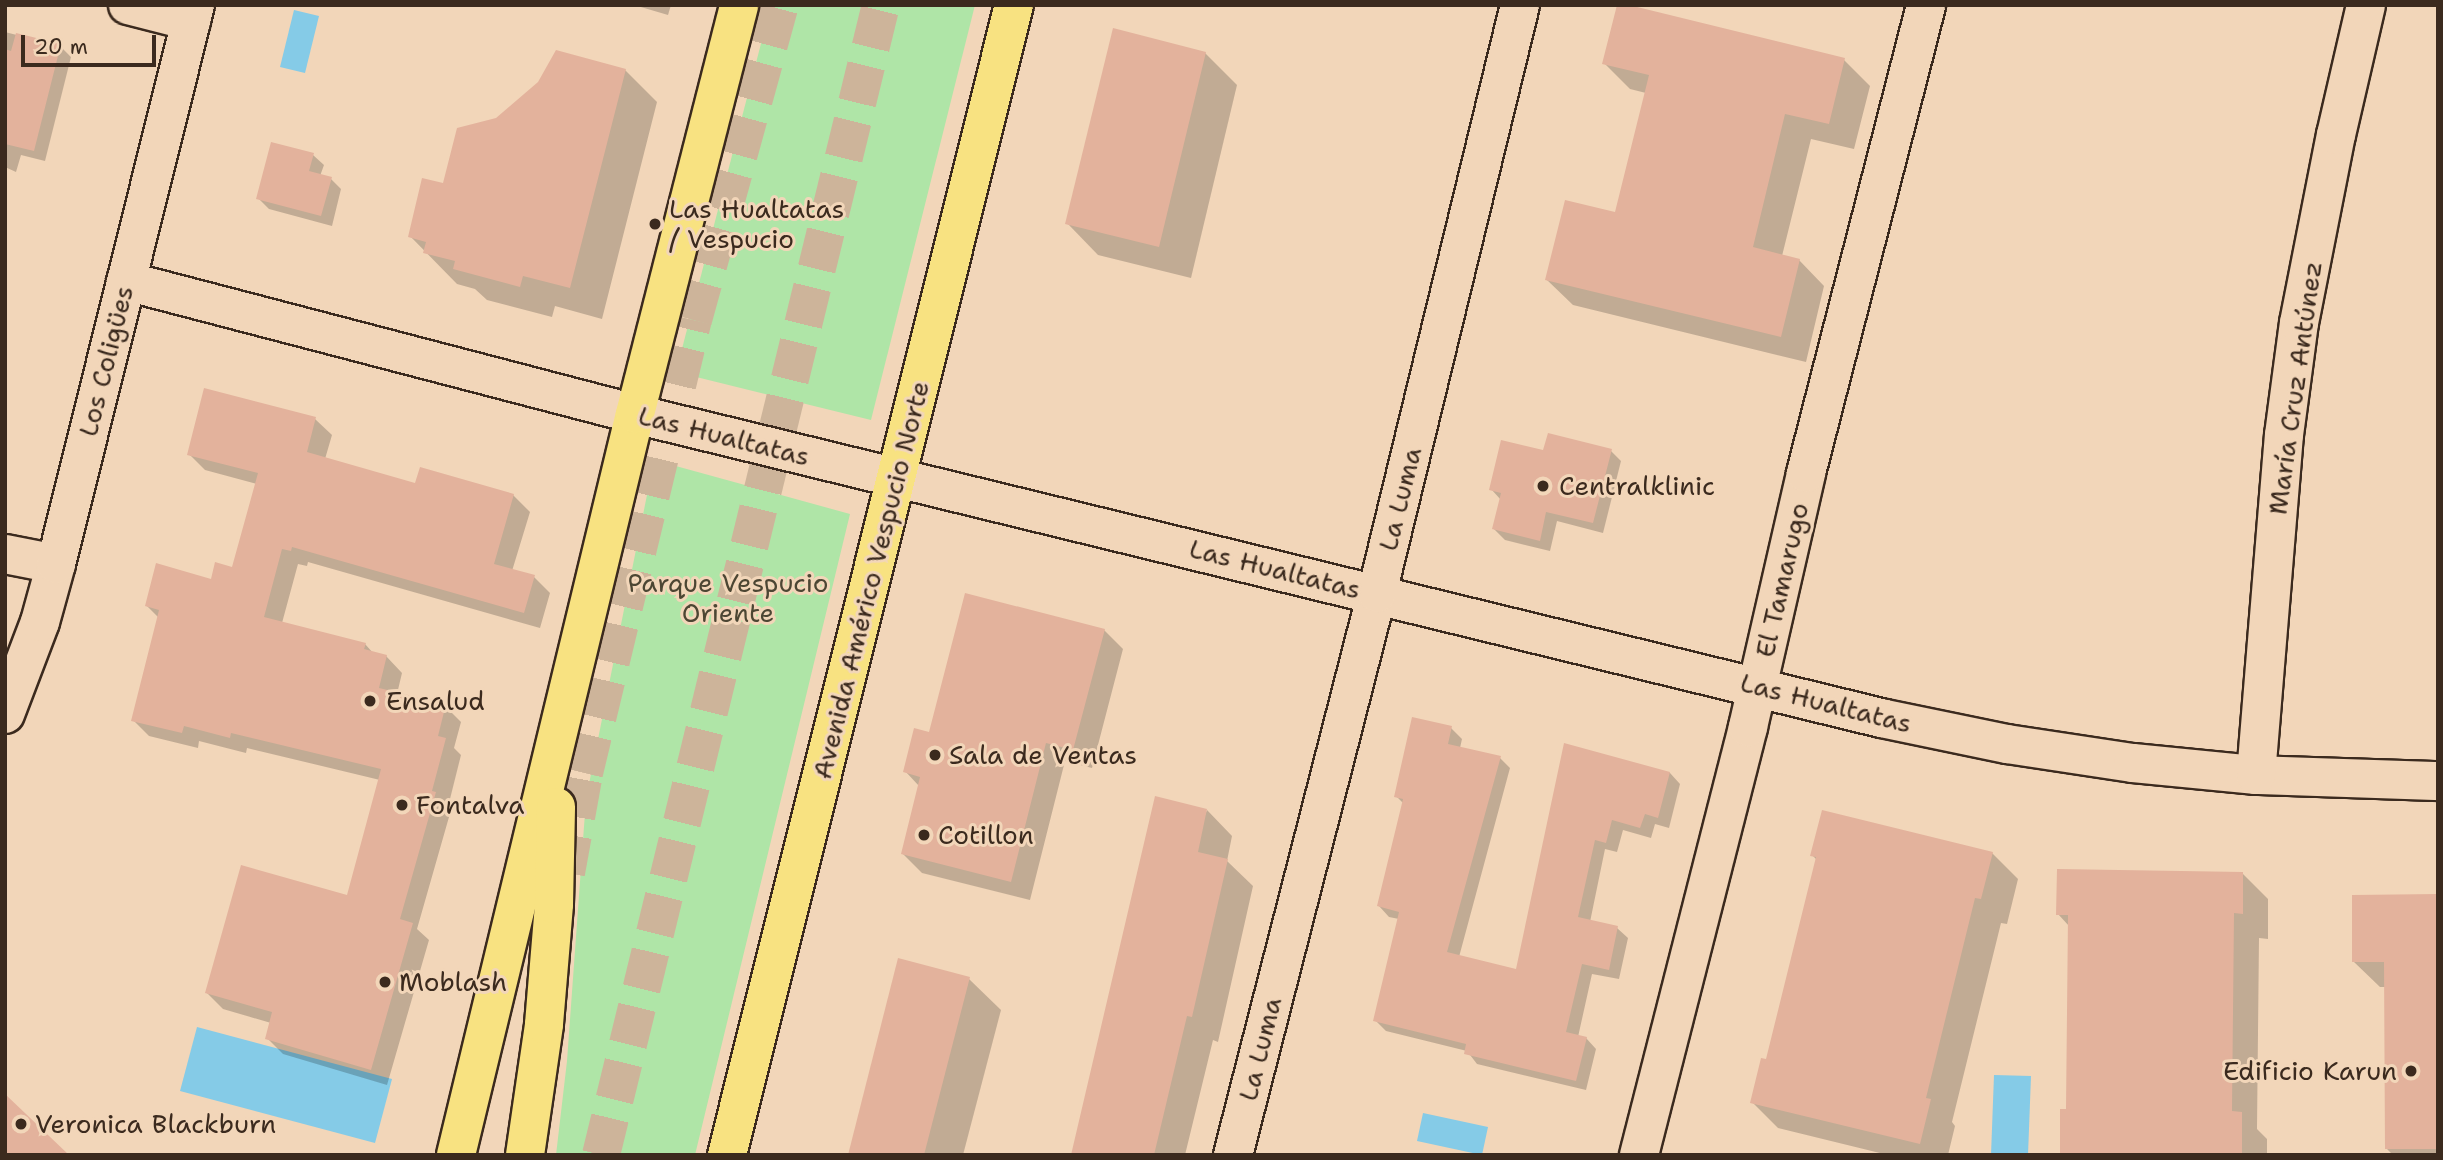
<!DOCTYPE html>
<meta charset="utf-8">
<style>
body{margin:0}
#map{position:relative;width:2443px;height:1160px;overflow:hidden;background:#f2d6b9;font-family:"Shantell Sans",sans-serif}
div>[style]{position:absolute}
.green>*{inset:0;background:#afe5a7}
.water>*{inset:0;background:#85cbe7}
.shadow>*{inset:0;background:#0003}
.building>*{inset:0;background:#e3b29c}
.highway-tunnel>*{height:38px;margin-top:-19px;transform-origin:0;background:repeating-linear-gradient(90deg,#cdb49a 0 38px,transparent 0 57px)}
.roads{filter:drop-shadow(2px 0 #3b2a1e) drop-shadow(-2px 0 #3b2a1e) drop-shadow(0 2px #3b2a1e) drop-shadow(0 -2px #3b2a1e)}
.minor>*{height:38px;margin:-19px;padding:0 19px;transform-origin:19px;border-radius:19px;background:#f2d6b9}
.major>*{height:38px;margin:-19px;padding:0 19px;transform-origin:19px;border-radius:19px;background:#f8e281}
.dots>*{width:19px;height:19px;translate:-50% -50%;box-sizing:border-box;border:4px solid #f2d6b9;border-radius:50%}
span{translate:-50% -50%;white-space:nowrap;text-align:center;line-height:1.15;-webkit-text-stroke:6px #f2d6b9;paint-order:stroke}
.poi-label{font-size:26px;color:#3b2a1e}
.left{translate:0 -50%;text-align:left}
.right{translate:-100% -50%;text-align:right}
.street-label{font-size:26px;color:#3b2a1e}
.park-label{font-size:26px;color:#4c4633}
.frame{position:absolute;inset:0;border:7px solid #3b2a1e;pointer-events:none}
.scale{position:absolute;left:21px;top:35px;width:135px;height:32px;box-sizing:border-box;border:4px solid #3b2a1e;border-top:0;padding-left:9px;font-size:21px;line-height:24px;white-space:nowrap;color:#3b2a1e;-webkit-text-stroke:5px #f2d6b9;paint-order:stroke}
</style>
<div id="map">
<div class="green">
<div style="clip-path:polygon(771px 5px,975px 5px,871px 420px,676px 372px)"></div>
<div style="clip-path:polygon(654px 460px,850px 514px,695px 1155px,556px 1155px,567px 1061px,586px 799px)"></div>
</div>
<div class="water">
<div style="clip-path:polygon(294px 10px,319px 16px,305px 73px,280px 67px)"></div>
<div style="clip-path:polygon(197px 1027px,392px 1079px,375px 1143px,180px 1091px)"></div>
<div style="clip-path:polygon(1994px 1075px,2031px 1076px,2028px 1155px,1991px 1155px)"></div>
<div style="clip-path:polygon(1423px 1113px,1488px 1127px,1482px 1155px,1417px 1141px)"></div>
</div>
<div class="shadow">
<div style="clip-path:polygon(634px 5px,671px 5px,668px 15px)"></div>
<div style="clip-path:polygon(5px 32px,60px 46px,71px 57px,45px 161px,21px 155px,16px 172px,5px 167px)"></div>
<div style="clip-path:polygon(1205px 53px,1237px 85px,1191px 278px,1098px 255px,1067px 223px)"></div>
<div style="clip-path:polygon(1844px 60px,1870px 86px,1854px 149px,1811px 139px,1782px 256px,1799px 260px,1824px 286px,1806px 362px,1573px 305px,1547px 280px,1617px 215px,1646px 93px,1630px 89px,1604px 63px)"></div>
<div style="clip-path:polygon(625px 70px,657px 102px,602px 319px,555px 306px,552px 317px,487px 300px,475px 289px,457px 284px,410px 236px,444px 185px,497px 119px)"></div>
<div style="clip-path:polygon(313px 155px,324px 165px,320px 176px,331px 179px,341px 189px,332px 226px,269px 209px,258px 198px)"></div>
<div style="clip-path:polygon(315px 419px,332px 435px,325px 459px,416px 485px,513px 495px,530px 512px,512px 571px,534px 577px,550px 593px,540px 628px,308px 562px,307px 566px,298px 564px,282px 623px,365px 644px,374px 654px,386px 656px,402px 673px,397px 694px,445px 706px,461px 722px,454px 748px,461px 755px,448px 807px,451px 810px,417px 929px,429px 940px,387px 1085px,283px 1054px,267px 1038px,271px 1023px,223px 1009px,207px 993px,348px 897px,380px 780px,247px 748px,246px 753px,199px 741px,198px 748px,149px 736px,133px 720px,159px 618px,147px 606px,212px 581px,233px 569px,257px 484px,205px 470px,189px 454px)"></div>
<div style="clip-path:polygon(1611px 451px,1621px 461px,1603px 533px,1557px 521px,1550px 551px,1505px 540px,1494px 529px,1501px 500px,1491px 489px,1545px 452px)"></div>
<div style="clip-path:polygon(1104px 630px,1123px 649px,1092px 768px,1065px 761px,1030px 900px,922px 873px,903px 854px,919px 786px,905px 771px,930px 734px)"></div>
<div style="clip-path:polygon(1451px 728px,1462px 739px,1460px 748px,1500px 758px,1510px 768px,1459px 957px,1517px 971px,1565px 745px,1670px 773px,1680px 784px,1669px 828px,1655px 824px,1651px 838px,1623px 830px,1617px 852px,1605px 849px,1590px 922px,1617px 928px,1628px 938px,1619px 979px,1592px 974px,1578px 1037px,1586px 1038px,1596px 1049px,1586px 1090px,1477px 1064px,1467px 1051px,1386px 1031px,1375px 1020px,1399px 919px,1389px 917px,1379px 906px,1404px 804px,1396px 796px)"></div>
<div style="clip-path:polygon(1207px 810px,1232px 836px,1227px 861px,1253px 886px,1218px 1042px,1213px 1040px,1185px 1155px,1072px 1155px)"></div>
<div style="clip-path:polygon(1992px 853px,2018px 879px,2007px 924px,2001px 923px,1952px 1122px,1955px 1126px,1948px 1155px,1888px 1155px,1778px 1128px,1752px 1102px,1767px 1061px,1817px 860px,1812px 855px)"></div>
<div style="clip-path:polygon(2243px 874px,2268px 899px,2268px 939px,2259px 938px,2257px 1129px,2267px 1139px,2267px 1155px,2063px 1155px,2067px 1111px,2069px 926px,2058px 914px)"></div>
<div style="clip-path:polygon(2438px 896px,2438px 1155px,2393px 1155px,2387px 1149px,2386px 987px,2380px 987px,2354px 962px)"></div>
<div style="clip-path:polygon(969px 979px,1001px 1010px,963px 1155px,849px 1155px)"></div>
</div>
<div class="building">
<div style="clip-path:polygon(1617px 5px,1629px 5px,1845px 58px,1829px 124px,1785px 114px,1753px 247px,1800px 259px,1781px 337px,1545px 280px,1565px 200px,1615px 212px,1649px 75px,1602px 64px)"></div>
<div style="clip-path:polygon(1113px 28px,1206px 52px,1159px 247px,1065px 224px)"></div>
<div style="clip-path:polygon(16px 33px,61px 44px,34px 151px,5px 144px,5px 49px,11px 51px)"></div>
<div style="clip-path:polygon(556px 50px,626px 69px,570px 288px,523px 276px,520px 287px,453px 269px,455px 261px,423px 253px,426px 242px,408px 237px,422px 178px,443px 183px,457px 128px,496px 118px,538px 82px)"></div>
<div style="clip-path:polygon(271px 142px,314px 153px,309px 171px,332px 177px,321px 216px,256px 199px)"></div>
<div style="clip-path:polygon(204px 388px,316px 417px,307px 452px,415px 483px,420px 467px,514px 494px,494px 564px,535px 575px,524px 613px,292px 547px,291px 551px,282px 549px,264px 617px,366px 643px,364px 649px,387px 655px,379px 688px,446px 704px,438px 736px,446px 738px,432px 791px,436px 792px,400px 919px,413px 923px,371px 1070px,265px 1039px,272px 1012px,205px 993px,241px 865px,347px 895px,381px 769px,231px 733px,230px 738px,184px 726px,182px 733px,131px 721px,159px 610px,145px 606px,156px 563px,211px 579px,215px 562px,232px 567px,258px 473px,187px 455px)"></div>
<div style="clip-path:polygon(1548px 433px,1612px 449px,1593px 523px,1546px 512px,1540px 541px,1492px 529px,1501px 493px,1489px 490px,1501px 440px,1543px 450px)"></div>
<div style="clip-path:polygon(965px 593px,1105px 629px,1073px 750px,1046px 743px,1011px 882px,901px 854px,920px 777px,903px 772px,914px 728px,929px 732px)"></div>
<div style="clip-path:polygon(1412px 717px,1452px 726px,1448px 744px,1501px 756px,1447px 952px,1516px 969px,1564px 743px,1670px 772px,1658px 818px,1645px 814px,1640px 828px,1612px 820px,1606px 843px,1595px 840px,1578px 917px,1618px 926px,1609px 970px,1582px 964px,1566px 1032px,1587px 1037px,1576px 1081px,1464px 1054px,1466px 1044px,1373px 1021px,1399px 912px,1377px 906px,1403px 799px,1394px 797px)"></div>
<div style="clip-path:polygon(1155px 796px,1207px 809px,1198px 852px,1228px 859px,1192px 1017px,1187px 1016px,1154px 1155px,1071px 1155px)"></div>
<div style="clip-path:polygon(1822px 810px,1993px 852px,1981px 899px,1975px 898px,1926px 1098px,1931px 1099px,1920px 1144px,1750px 1103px,1761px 1058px,1766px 1059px,1816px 857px,1810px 856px)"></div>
<div style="clip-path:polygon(2057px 869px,2243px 872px,2243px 914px,2234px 913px,2232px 1111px,2242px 1112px,2242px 1155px,2060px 1154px,2060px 1109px,2066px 1109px,2068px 915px,2056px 915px)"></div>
<div style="clip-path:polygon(2438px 894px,2438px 1149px,2385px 1149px,2384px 962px,2352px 962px,2352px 895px)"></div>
<div style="clip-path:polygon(898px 958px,970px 977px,924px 1155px,848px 1155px)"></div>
<div style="clip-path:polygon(5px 1094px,69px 1155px,5px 1155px)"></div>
</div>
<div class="highway-tunnel">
<div style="left:566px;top:873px;width:102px;rotate:-79.8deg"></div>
<div style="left:584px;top:773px;width:466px;rotate:-76.5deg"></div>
<div style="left:693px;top:320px;width:327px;rotate:-74.6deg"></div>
<div style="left:601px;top:1155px;width:1184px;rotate:-76.32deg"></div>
</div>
<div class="roads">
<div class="minor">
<div style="left:128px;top:5px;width:65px;rotate:14.3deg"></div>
<div style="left:126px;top:281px;width:526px;rotate:14.64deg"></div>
<div style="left:635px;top:414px;width:1283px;rotate:13.71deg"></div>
<div style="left:1881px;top:718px;width:129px;rotate:11.7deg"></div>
<div style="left:2007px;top:744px;width:127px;rotate:8.6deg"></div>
<div style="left:2133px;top:763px;width:124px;rotate:5.6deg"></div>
<div style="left:2256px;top:775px;width:182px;rotate:1.9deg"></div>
<div style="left:5px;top:554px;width:52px;rotate:11.1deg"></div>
<div style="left:5px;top:714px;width:98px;rotate:-69.2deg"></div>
<div style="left:40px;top:622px;width:60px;rotate:-74.6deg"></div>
<div style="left:56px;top:564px;width:576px;rotate:-76.04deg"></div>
<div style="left:2256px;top:775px;width:341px;rotate:-85.3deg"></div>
<div style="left:2284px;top:435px;width:113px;rotate:-82.4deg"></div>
<div style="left:2299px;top:323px;width:192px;rotate:-78.9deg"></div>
<div style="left:2336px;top:135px;width:133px;rotate:-77deg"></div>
<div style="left:1233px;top:1155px;width:580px;rotate:-75.63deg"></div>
<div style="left:1377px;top:593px;width:605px;rotate:-76.33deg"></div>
<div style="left:1639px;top:1155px;width:442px;rotate:-75.7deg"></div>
<div style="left:1748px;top:727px;width:261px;rotate:-77.1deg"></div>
<div style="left:1806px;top:473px;width:483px;rotate:-75.6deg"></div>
</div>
<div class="major">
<div style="left:456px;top:1155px;width:762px;rotate:-76.42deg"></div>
<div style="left:635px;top:414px;width:422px;rotate:-75.7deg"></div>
<div style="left:525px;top:1155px;width:132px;rotate:-81.7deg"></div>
<div style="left:544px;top:1024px;width:120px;rotate:-85.2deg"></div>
<div style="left:554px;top:904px;width:97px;rotate:-88.8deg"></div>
<div style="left:727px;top:1155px;width:1185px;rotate:-75.99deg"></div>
</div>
</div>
<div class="dots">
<div style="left:655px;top:224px;background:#3b2a1e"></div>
<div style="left:1543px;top:486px;background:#3b2a1e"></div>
<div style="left:370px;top:701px;background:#3b2a1e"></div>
<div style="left:935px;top:755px;background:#3b2a1e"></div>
<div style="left:402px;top:805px;background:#3b2a1e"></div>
<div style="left:924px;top:835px;background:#3b2a1e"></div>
<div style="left:385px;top:982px;background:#3b2a1e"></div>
<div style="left:2411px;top:1071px;background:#3b2a1e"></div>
<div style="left:21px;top:1124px;background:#3b2a1e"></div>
</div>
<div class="poi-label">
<span class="left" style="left:669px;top:224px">Las Hualtatas<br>/ Vespucio</span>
<span class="left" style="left:1559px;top:486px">Centralklinic</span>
<span class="left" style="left:386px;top:701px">Ensalud</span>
<span class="left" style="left:949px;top:755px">Sala de Ventas</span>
<span class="left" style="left:416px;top:805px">Fontalva</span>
<span class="left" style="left:938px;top:835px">Cotillon</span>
<span class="left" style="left:399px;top:982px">Moblash</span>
<span class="right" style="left:2397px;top:1071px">Edificio Karun</span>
<span class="left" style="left:35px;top:1124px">Veronica Blackburn</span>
</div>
<div class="street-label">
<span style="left:106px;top:361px;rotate:-76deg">Los Coligües</span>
<span style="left:2295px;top:388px;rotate:-82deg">María Cruz Antúnez</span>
<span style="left:724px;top:436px;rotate:14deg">Las Hualtatas</span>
<span style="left:1400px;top:499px;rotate:-76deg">La Luma</span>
<span style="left:1275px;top:569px;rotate:14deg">Las Hualtatas</span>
<span style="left:871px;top:580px;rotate:-76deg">Avenida Américo Vespucio Norte</span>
<span style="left:1782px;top:580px;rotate:-77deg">El Tamarugo</span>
<span style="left:1826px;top:703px;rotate:14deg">Las Hualtatas</span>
<span style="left:1260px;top:1049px;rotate:-76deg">La Luma</span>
</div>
<div class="park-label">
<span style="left:728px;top:598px">Parque Vespucio<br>Oriente</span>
</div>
<div class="frame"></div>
<div class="scale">20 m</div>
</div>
